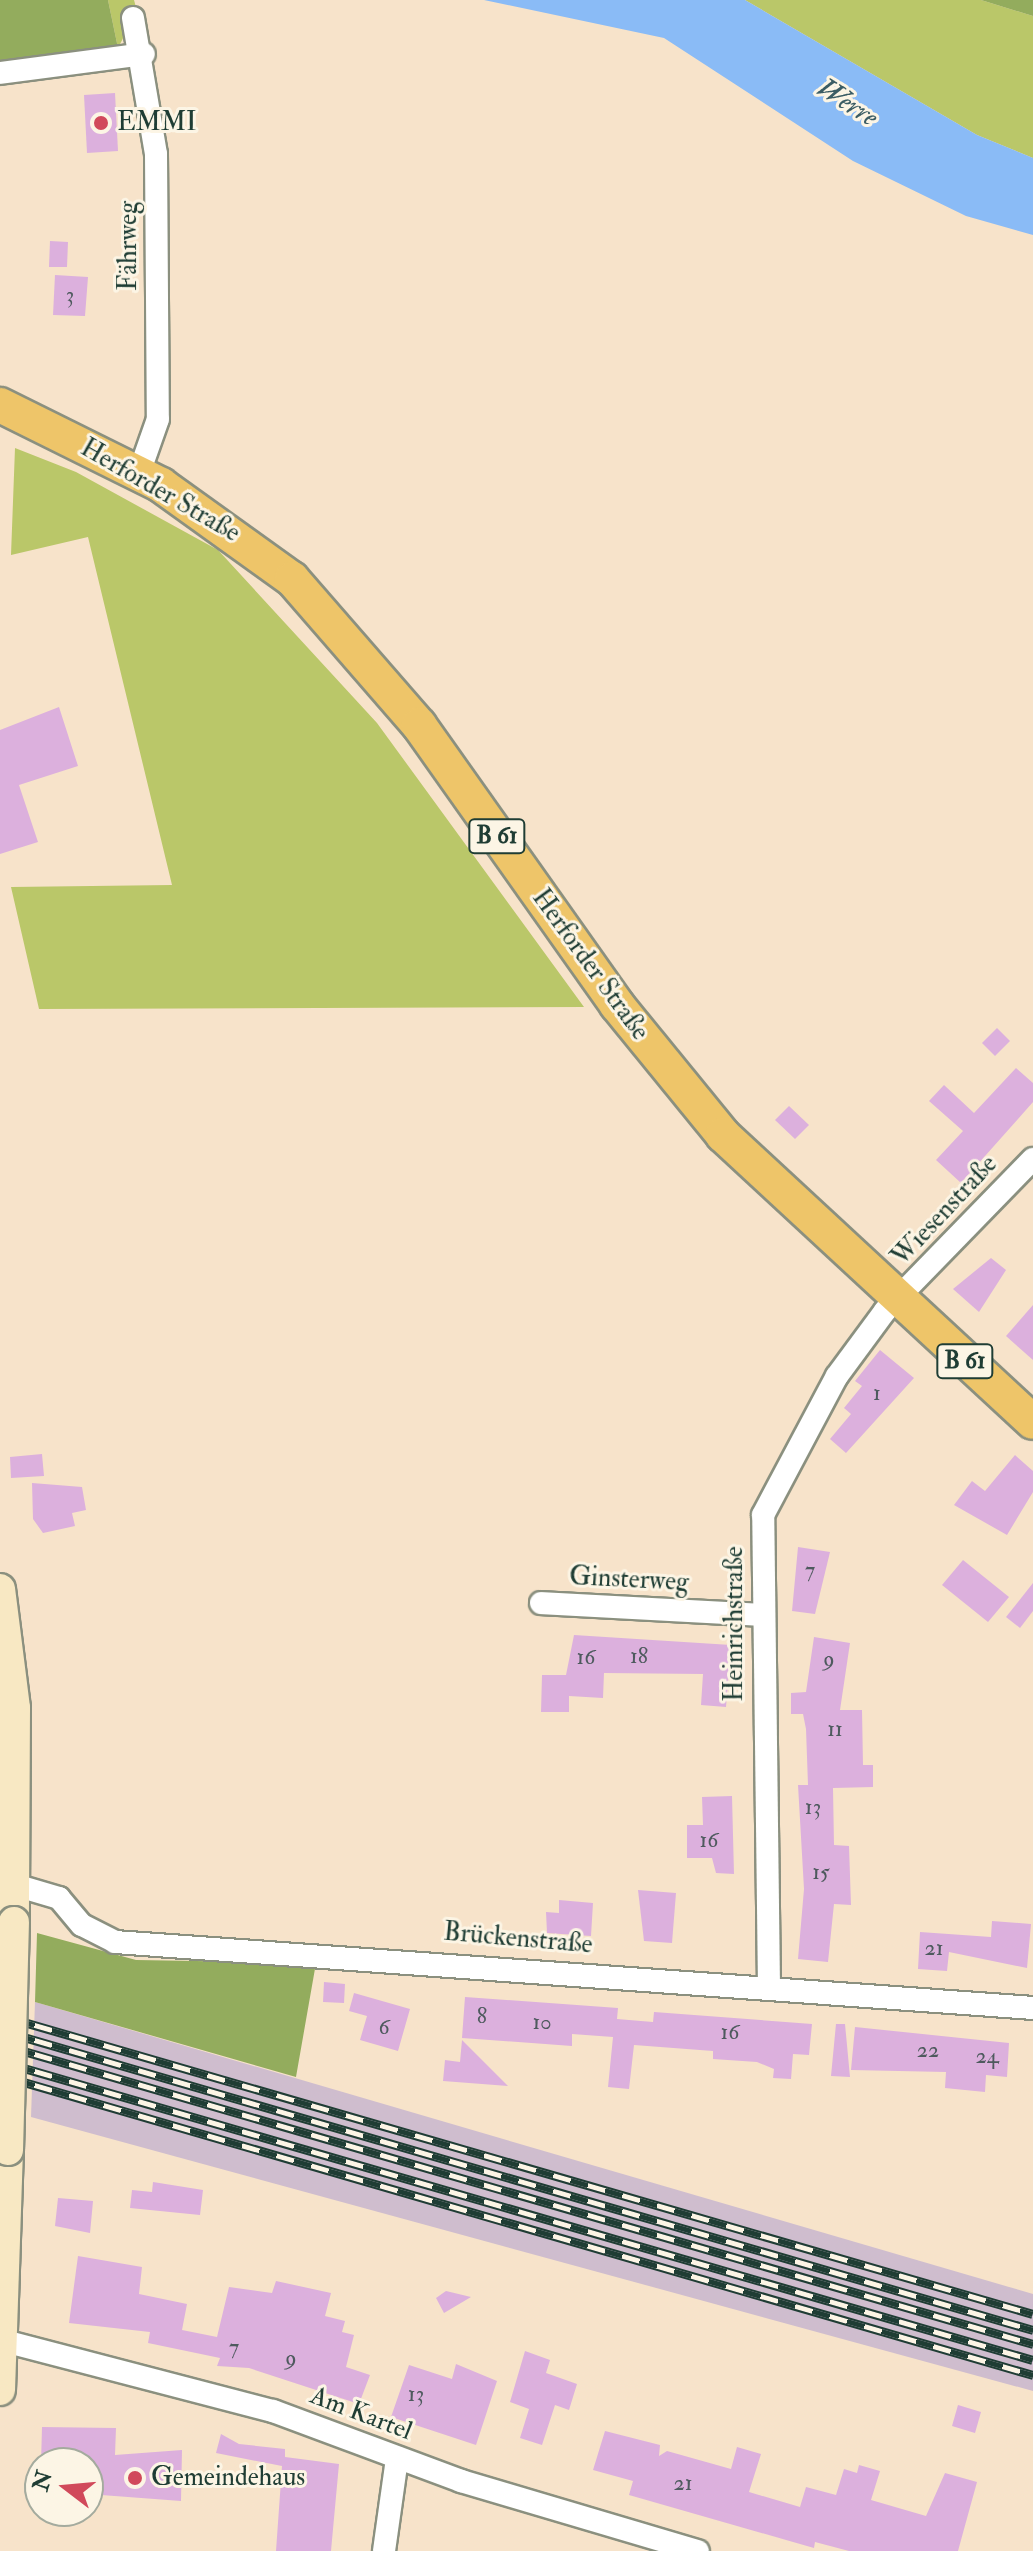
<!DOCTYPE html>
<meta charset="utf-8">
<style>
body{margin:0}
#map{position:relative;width:1033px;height:2551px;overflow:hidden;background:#f7e3ca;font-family:"IM FELL Double Pica",serif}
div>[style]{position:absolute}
.industrial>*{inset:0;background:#cfbdce}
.green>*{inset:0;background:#bac769}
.forest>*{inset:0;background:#93ac5d}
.water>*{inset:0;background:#8abbf6}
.building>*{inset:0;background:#dcb0dd}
.roads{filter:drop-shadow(2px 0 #8b907f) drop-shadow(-2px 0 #8b907f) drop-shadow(0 2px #8b907f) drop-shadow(0 -2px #8b907f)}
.street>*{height:22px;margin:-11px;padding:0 11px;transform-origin:11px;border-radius:11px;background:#fff}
.secondary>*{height:30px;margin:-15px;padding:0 15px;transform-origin:15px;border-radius:15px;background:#f8e8c3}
.primary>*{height:34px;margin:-17px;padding:0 17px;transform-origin:17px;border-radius:17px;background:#eec569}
.rail>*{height:9px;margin-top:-4.5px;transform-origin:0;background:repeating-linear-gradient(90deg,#fcf5e5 0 18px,#1f3d34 0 36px);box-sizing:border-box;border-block:2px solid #1f3d34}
.bridges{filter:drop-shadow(2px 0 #8b907f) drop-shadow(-2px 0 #8b907f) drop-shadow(0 2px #8b907f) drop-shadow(0 -2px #8b907f)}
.secondary-bridge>*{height:30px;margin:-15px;padding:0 15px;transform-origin:15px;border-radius:15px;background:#f8e8c3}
.dots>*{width:22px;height:22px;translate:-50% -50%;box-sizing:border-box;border:4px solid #fcf5e5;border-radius:50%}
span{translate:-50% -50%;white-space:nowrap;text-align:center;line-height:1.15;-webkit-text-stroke:6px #fcf5e5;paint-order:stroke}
.number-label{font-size:22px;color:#4e5a5e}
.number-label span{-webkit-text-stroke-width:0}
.shield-label span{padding:2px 6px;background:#fcf5e5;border:2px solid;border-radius:6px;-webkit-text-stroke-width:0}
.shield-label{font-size:24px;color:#1f3d34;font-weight:700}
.poi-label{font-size:26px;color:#1f3d34}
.left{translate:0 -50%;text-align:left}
.street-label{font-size:26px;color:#1f3d34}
.water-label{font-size:28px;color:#3a5c64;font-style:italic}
.north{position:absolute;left:24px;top:2447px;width:80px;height:80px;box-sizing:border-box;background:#fcf5e5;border:2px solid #a4ab9e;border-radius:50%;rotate:286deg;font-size:22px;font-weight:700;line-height:32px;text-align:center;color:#1f3d34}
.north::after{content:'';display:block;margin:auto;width:28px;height:36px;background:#d1495b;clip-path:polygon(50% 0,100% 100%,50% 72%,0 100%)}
</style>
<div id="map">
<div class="industrial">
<div style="clip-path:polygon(35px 2002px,1033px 2294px,1033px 2391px,31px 2117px)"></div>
</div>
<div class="green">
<div style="clip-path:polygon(108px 0,134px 0,137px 11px,118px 48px)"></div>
<div style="clip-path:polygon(745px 0,981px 0,1033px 16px,1033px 158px,977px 135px)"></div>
<div style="clip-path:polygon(15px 448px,76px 472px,218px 550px,377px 723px,584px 1007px,39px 1009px,11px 887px,172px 885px,88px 537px,11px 555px)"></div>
</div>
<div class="forest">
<div style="clip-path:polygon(0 0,108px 0,118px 48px,0 63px)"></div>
<div style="clip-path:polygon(981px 0,1033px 0,1033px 16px)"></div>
<div style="clip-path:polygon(37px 1933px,136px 1960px,316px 1963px,296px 2077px,35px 2002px)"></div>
</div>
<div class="water">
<div style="clip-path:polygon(484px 0,745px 0,977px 135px,1033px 158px,1033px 235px,966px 216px,853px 161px,664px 38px)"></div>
</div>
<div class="building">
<div style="clip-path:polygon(115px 93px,118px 151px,87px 153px,84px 95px)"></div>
<div style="clip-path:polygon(50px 241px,68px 242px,67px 267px,49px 267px)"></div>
<div style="clip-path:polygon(55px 275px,88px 277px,85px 316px,53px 315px)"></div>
<div style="clip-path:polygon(59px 707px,78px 766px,19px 785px,38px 842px,0 854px,0 730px)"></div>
<div style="clip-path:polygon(997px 1028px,1010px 1041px,995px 1056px,982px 1043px)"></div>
<div style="clip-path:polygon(1016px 1068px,1033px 1083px,1033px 1102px,961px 1183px,936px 1160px,963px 1131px,929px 1101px,944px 1085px,974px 1113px)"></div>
<div style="clip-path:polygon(789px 1106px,809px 1125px,795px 1139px,775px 1120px)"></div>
<div style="clip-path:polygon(991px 1258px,1006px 1270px,979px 1312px,953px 1289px)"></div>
<div style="clip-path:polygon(1033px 1305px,1033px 1360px,1006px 1336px)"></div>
<div style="clip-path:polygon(880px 1350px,914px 1378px,846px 1453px,830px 1439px,851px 1414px,844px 1408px,862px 1386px,855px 1381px)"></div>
<div style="clip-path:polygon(42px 1454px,44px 1476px,11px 1478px,10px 1457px)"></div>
<div style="clip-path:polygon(1015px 1455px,1033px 1471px,1033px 1492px,1007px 1535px,954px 1505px,972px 1481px,985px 1491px)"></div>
<div style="clip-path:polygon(32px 1483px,82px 1487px,86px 1510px,72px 1513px,75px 1526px,43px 1533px,33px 1519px)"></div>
<div style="clip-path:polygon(798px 1547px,830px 1552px,815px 1614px,792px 1611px)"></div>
<div style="clip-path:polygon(963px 1560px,1009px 1597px,988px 1622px,942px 1585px)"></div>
<div style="clip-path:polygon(1033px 1583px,1033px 1611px,1020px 1628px,1006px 1617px)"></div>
<div style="clip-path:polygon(574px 1635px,731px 1645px,726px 1707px,701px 1705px,703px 1674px,604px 1673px,603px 1698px,569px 1696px,569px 1712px,541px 1712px,542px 1675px,566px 1675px)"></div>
<div style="clip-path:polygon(814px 1637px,850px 1643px,840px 1710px,862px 1710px,863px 1765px,873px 1765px,873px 1787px,833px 1788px,834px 1845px,849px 1846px,851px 1905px,834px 1904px,828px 1962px,798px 1959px,804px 1889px,798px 1785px,808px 1785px,806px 1729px,803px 1714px,791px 1714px,791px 1693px,806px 1692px)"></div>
<div style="clip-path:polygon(732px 1796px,734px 1874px,716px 1873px,712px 1858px,687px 1858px,687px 1825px,703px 1825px,702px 1797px)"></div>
<div style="clip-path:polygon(638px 1890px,676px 1893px,672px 1943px,644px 1941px)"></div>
<div style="clip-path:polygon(559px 1900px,593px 1903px,591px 1936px,547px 1933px,546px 1912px,559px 1913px)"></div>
<div style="clip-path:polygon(992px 1921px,1031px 1924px,1027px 1968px,949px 1952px,947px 1971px,918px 1969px,920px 1932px,991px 1937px)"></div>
<div style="clip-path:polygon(324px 1982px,345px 1984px,344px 2003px,323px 2002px)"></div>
<div style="clip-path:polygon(354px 1993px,410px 2009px,398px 2051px,360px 2040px,367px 2016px,349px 2011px)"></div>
<div style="clip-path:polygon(465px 1997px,618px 2008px,617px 2019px,653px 2022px,654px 2012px,812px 2024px,809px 2055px,793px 2054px,791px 2079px,773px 2078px,774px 2069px,757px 2062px,713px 2059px,713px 2051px,634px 2045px,629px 2089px,608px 2087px,613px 2037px,572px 2034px,572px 2046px,462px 2038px)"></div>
<div style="clip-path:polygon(836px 2024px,845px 2024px,850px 2077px,831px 2076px)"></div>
<div style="clip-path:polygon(855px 2027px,1009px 2043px,1007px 2077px,986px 2075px,985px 2092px,945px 2088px,946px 2072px,851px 2070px)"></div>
<div style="clip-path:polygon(462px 2040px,508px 2086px,443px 2081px,445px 2060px,460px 2062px)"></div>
<div style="clip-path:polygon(153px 2182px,203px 2190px,200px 2215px,130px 2208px,132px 2190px,152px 2192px)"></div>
<div style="clip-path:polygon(58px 2198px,93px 2201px,90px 2233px,55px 2226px)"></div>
<div style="clip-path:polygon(78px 2256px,142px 2267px,139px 2294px,187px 2304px,182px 2330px,217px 2337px,229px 2287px,272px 2293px,276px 2281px,331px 2293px,325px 2316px,345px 2321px,342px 2332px,354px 2335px,346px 2367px,370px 2375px,359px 2404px,249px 2368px,217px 2366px,220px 2358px,148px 2343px,150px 2332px,69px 2323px)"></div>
<div style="clip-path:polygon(446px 2291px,471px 2297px,444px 2313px,436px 2298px)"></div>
<div style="clip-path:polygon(525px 2351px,550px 2360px,546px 2373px,577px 2384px,569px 2410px,555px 2405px,542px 2445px,520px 2438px,529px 2409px,510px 2402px)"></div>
<div style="clip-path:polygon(456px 2364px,497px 2381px,476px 2445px,391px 2417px,409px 2365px,452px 2379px)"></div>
<div style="clip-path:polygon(958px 2405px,981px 2412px,975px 2433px,952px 2426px)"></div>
<div style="clip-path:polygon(42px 2427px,116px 2428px,115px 2455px,182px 2450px,181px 2501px,88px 2494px,88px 2463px,41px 2463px)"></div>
<div style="clip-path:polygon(605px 2431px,660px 2445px,659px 2456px,667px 2451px,731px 2469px,737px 2447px,761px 2454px,749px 2492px,800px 2507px,806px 2487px,836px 2495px,844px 2469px,857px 2473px,859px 2465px,880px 2471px,871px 2500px,926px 2516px,945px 2473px,977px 2482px,958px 2551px,849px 2551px,815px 2542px,814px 2548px,629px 2495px,633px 2481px,593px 2470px)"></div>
<div style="clip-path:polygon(221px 2434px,239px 2444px,285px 2449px,285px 2457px,339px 2464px,331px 2551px,276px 2551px,282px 2466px,216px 2453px)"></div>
</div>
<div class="roads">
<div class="street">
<div style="left:133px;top:18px;width:138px;rotate:80.4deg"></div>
<div style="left:156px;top:154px;width:265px;rotate:89.6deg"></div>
<div style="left:158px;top:419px;width:57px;rotate:109.4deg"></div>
<div style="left:0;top:73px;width:145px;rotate:-7.5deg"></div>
<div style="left:541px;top:1603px;width:221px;rotate:3.1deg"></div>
<div style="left:15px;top:1885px;width:46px;rotate:16.5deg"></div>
<div style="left:59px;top:1898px;width:35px;rotate:50deg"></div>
<div style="left:82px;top:1925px;width:37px;rotate:27deg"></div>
<div style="left:115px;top:1942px;width:920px;rotate:4.11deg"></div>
<div style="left:769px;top:1988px;width:473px;rotate:-90.7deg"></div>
<div style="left:763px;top:1515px;width:157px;rotate:-62deg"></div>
<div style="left:837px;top:1376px;width:81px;rotate:-53.6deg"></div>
<div style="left:885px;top:1311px;width:212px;rotate:-45.8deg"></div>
<div style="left:0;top:2340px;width:282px;rotate:14.6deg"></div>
<div style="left:273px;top:2411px;width:201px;rotate:20.4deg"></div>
<div style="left:461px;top:2481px;width:247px;rotate:16.5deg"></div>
<div style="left:384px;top:2551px;width:94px;rotate:-82deg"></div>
</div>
<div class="secondary">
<div style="left:0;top:1589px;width:120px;rotate:82.8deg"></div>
<div style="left:15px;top:1708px;width:214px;rotate:90.3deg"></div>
<div style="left:0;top:2390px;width:240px;rotate:-88.1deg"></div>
</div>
<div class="primary">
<div style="left:0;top:405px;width:180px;rotate:26.4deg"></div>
<div style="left:161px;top:485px;width:161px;rotate:35.7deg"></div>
<div style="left:292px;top:579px;width:194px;rotate:49deg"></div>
<div style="left:419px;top:725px;width:343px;rotate:54.7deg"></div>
<div style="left:617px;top:1005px;width:168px;rotate:50.8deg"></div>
<div style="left:723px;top:1135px;width:422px;rotate:42.8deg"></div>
</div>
</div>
<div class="rail">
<div style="left:0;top:2015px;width:1075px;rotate:16.14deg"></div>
<div style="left:0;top:2030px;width:1076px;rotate:16.19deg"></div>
<div style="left:0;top:2044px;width:1076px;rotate:16.19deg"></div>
<div style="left:0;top:2061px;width:1075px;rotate:16.14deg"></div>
<div style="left:0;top:2075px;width:1076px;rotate:16.19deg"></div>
</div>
<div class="bridges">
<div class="secondary-bridge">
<div style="left:8px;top:2150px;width:228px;rotate:-88.5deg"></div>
</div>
</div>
<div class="dots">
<div style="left:101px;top:123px;background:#d1495b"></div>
<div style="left:135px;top:2478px;background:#d1495b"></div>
</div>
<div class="number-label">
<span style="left:70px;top:296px">3</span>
<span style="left:877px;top:1394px">1</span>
<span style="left:810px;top:1571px">7</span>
<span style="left:639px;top:1657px">18</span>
<span style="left:586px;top:1658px">16</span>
<span style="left:829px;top:1660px">9</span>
<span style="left:835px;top:1730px">11</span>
<span style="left:813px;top:1808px">13</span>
<span style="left:709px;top:1841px">16</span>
<span style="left:821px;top:1873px">15</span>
<span style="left:934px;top:1949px">21</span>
<span style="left:482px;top:2017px">8</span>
<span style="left:542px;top:2023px">10</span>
<span style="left:384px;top:2028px">6</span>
<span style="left:730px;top:2033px">16</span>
<span style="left:928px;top:2051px">22</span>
<span style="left:987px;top:2057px">24</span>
<span style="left:234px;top:2348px">7</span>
<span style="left:291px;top:2359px">9</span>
<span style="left:416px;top:2395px">13</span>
<span style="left:683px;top:2484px">21</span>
</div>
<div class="shield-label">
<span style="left:497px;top:836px">B 61</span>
<span style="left:965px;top:1361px">B 61</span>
</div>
<div class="poi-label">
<span class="left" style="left:117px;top:123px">EMMI</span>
<span class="left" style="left:151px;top:2478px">Gemeindehaus</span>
</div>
<div class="street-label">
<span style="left:129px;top:246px;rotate:-90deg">Fährweg</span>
<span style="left:160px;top:491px;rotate:30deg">Herforder Straße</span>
<span style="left:590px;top:965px;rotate:54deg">Herforder Straße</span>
<span style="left:945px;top:1211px;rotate:-47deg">Wiesenstraße</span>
<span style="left:629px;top:1580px;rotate:3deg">Ginsterweg</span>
<span style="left:735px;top:1624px;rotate:-90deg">Heinrichstraße</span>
<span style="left:518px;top:1939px;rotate:5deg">Brückenstraße</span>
<span style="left:361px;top:2414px;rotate:21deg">Am Kartel</span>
</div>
<div class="water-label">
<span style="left:847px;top:103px;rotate:32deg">Werre</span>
</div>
<div class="north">N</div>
</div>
